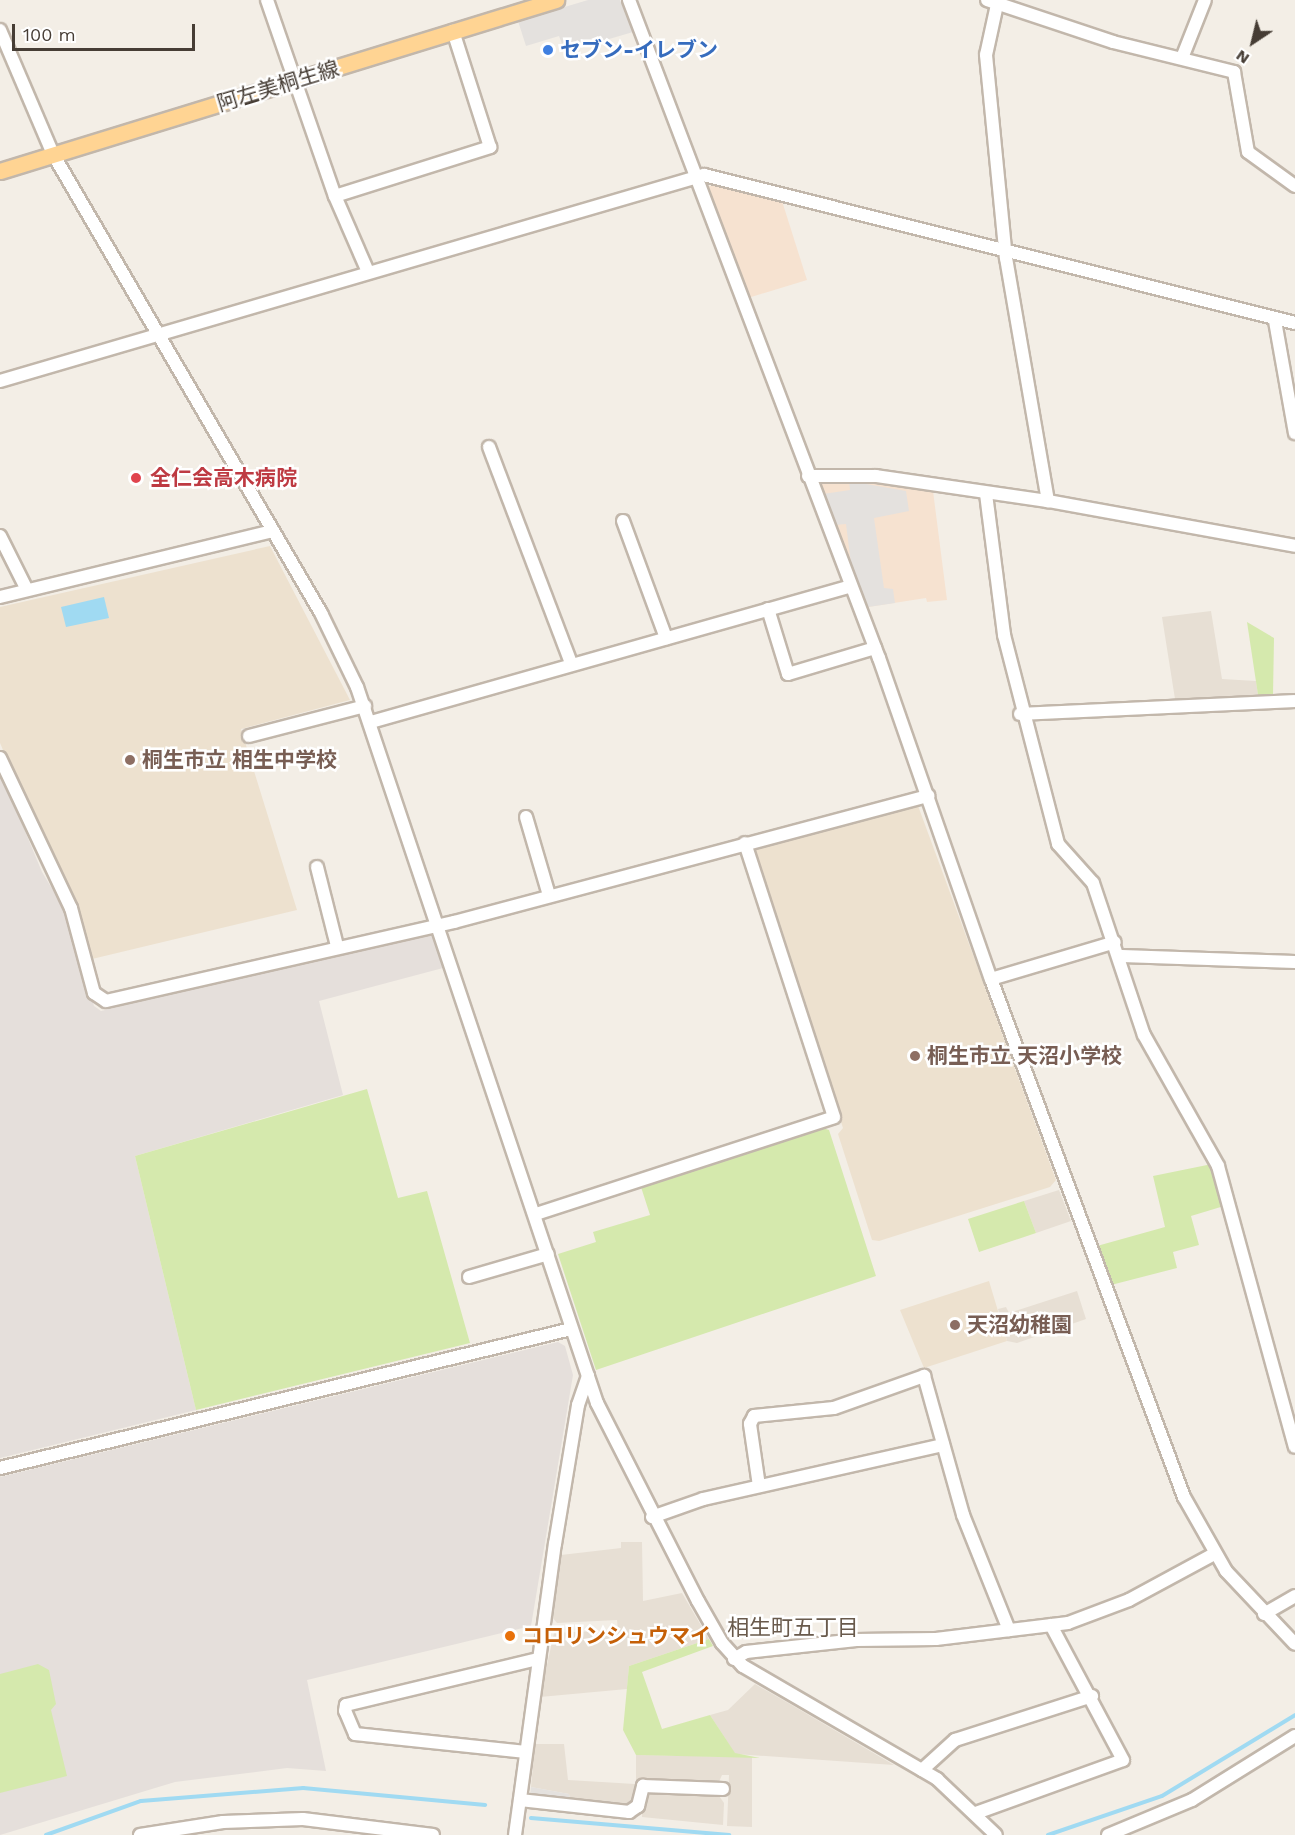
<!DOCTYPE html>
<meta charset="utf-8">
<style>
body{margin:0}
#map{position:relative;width:1295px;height:1835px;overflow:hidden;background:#f3eee6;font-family:"Work Sans","Noto Sans JP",sans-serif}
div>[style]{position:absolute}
.residential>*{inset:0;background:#e7dfd4}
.commercial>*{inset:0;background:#f6e2d0}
.industrial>*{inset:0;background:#e5dfdb}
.education>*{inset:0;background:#ede1cf}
.green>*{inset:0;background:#d5e9ad}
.parking>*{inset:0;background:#e4e1de}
.water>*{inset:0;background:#a0daf2}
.stream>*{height:4px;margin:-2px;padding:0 2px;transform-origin:2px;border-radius:2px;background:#a0daf2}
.roads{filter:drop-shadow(2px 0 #c2b7ab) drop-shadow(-2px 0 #c2b7ab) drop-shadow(0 2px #c2b7ab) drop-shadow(0 -2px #c2b7ab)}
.minor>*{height:12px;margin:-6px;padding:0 6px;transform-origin:6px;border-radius:6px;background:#fff}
.major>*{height:15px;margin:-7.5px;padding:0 7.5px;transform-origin:7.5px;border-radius:7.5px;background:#ffd493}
.dots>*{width:16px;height:16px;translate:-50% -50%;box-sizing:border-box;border:3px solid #fff;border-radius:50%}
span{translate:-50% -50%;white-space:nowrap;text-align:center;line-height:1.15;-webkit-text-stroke:5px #fff;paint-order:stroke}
.shop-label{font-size:21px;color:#366cbe;font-weight:700}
.left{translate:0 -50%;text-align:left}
.street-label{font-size:21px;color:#463d35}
.health-label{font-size:21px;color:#be3a42;font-weight:700}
.education-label{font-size:21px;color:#785e54;font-weight:700}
.food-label{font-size:21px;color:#c56008;font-weight:700}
.neighbourhood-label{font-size:22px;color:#695a4c}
.north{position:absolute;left:1223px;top:12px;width:60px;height:60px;-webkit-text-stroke:4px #fff;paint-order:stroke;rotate:215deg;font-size:16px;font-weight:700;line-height:24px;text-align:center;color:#463d35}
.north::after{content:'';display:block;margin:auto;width:21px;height:27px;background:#463d35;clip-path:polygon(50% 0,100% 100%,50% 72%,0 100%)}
.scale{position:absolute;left:12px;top:24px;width:183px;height:27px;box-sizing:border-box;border:3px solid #463d35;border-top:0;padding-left:8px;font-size:18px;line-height:21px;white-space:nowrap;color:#463d35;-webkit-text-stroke:4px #fff;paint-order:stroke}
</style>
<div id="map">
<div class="residential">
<div style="clip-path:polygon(1211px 611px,1222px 679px,1256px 681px,1258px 695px,1175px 699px,1162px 617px)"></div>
<div style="clip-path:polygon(1059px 1190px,1071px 1221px,1036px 1233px,1024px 1201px)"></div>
<div style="clip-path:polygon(1077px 1291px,1086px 1319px,1017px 1343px,1007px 1341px,998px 1309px,1006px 1307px,1009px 1313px)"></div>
<div style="clip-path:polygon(621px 1542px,642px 1542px,643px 1601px,682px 1593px,709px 1639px,629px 1666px,627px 1689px,540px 1697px,554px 1633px,618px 1630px,617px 1620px,557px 1623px,552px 1617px,561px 1555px,621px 1548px)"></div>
<div style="clip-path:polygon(755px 1684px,790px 1704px,894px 1765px,735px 1754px,710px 1715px,728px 1710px)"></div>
<div style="clip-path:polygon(535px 1744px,564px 1744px,568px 1780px,635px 1784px,633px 1802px,627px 1807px,570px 1800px,569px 1794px,531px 1787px)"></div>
<div style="clip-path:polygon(636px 1755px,752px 1757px,752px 1827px,727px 1826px,729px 1775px,722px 1775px,718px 1784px,636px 1780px)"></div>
<div style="clip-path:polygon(649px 1790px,717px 1793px,724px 1803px,723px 1825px,642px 1817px,643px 1795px)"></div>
</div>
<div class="commercial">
<div style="clip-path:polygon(720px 184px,782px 201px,807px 280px,748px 298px,705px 187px)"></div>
<div style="clip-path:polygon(818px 482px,878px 482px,933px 491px,947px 600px,927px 602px,926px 598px,868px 607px)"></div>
</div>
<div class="industrial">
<div style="clip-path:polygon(0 771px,42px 872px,68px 915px,94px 1006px,101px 1011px,431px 929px,443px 968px,319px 1001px,343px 1095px,135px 1156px,196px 1410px,0 1458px)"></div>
<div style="clip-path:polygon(558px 1342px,565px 1346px,573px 1375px,531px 1626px,307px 1680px,326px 1771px,287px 1768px,175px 1782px,0 1835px,0 1477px)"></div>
</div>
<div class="education">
<div style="clip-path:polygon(270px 546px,350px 700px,241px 729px,297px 910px,92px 959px,76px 905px,52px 865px,0 743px,0 607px)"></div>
<div style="clip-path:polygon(917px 803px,1056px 1180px,1050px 1187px,879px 1241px,872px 1240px,838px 1134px,843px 1128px,752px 850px,756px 844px)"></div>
<div style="clip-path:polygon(989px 1281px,1007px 1341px,924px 1368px,900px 1310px)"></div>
</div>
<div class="green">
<div style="clip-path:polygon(1247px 622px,1274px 638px,1273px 695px,1258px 695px)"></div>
<div style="clip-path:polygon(367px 1089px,398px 1198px,427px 1191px,470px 1343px,196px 1410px,135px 1156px)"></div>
<div style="clip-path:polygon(823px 1128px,829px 1130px,876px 1276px,596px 1370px,558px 1254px,596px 1242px,593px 1232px,650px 1215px,641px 1187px)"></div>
<div style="clip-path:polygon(1212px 1164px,1224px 1206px,1191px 1216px,1199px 1245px,1173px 1252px,1177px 1268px,1111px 1285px,1097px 1246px,1165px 1227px,1153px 1176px)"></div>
<div style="clip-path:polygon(1024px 1201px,1036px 1233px,979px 1252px,968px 1219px)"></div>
<div style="clip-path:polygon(709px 1639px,713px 1646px,642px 1672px,662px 1729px,710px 1715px,735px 1753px,760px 1758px,636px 1755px,623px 1730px,629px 1666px)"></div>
<div style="clip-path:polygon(38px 1664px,49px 1670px,56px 1704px,51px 1710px,67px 1776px,0 1793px,0 1674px)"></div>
</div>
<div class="parking">
<div style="clip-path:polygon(588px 0,620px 0,633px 32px,565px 52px,559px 36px,526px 46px,518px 21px)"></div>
<div style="clip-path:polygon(849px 481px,906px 491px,909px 511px,874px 518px,884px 588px,893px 589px,895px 603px,868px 607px,851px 564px,846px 524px,835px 525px,823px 494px,850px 490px)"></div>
<div style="clip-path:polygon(531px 1787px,569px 1794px,570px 1800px,530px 1796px)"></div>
</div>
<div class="water">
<div style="clip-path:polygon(104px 597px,109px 618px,66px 627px,61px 607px)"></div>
</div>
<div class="stream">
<div style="left:531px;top:1818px;width:199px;rotate:4.9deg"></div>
<div style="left:46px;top:1835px;width:101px;rotate:-19.7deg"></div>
<div style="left:141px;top:1801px;width:163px;rotate:-4.6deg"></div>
<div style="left:303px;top:1788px;width:183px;rotate:5.3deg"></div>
<div style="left:1048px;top:1835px;width:120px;rotate:-18.9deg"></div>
<div style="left:1162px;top:1796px;width:156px;rotate:-31.3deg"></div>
</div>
<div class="roads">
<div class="minor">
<div style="left:267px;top:0;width:207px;rotate:70.9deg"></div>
<div style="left:335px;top:196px;width:83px;rotate:66.5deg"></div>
<div style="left:629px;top:0;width:704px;rotate:69.2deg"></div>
<div style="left:879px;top:658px;width:340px;rotate:70.8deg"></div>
<div style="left:991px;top:979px;width:553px;rotate:69.57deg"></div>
<div style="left:1184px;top:1497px;width:85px;rotate:60.4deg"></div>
<div style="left:1226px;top:1571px;width:100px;rotate:46.6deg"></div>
<div style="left:987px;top:0;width:133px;rotate:18.4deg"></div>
<div style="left:1113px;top:42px;width:125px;rotate:13.9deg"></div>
<div style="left:1234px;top:72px;width:81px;rotate:80.1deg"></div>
<div style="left:1248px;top:152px;width:58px;rotate:35.9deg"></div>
<div style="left:998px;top:0;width:56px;rotate:102.3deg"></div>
<div style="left:986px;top:55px;width:204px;rotate:84.4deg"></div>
<div style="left:1006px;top:258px;width:247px;rotate:80.2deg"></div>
<div style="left:0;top:30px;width:135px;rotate:66.9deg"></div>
<div style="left:53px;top:154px;width:532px;rotate:59.72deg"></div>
<div style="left:321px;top:613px;width:82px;rotate:64.1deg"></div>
<div style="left:357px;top:687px;width:755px;rotate:71.47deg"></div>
<div style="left:597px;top:1403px;width:222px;rotate:63deg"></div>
<div style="left:698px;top:1601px;width:48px;rotate:60.3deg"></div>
<div style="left:722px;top:1643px;width:31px;rotate:48deg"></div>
<div style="left:743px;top:1666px;width:225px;rotate:30.2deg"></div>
<div style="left:937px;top:1779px;width:81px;rotate:43.5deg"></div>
<div style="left:1182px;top:58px;width:62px;rotate:-68.4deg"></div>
<div style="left:335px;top:196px;width:163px;rotate:-17.5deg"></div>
<div style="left:490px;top:147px;width:122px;rotate:-107.7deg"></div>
<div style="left:1275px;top:321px;width:114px;rotate:79.9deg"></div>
<div style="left:0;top:381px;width:734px;rotate:-16.31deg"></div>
<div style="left:704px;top:175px;width:609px;rotate:14.06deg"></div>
<div style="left:489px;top:447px;width:231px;rotate:69.2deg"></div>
<div style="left:808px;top:476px;width:68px"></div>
<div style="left:876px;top:476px;width:174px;rotate:8.3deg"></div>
<div style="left:1048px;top:501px;width:251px;rotate:10.3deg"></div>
<div style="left:986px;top:494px;width:142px;rotate:82.7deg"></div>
<div style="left:1004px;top:635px;width:216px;rotate:75.5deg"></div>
<div style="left:1058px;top:844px;width:52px;rotate:48.1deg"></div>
<div style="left:1093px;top:883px;width:160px;rotate:71.5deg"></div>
<div style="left:1144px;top:1035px;width:150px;rotate:60.5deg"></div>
<div style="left:1218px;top:1166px;width:291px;rotate:74.7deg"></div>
<div style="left:623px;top:521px;width:125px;rotate:69.8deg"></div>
<div style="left:0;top:536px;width:60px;rotate:63.4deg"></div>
<div style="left:0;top:597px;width:281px;rotate:-13.6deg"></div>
<div style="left:768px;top:609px;width:68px;rotate:72.9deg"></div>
<div style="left:788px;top:674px;width:91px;rotate:-16.6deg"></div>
<div style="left:1020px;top:714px;width:275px;rotate:-2.7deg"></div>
<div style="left:371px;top:722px;width:499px;rotate:-15.8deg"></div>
<div style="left:249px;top:736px;width:120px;rotate:-14.5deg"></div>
<div style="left:0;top:758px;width:166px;rotate:64.7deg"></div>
<div style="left:71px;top:908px;width:88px;rotate:74.9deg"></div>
<div style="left:94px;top:993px;width:14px;rotate:34deg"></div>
<div style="left:106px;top:1001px;width:357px;rotate:-12.8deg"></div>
<div style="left:454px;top:922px;width:491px;rotate:-14.9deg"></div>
<div style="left:526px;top:817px;width:81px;rotate:73.6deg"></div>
<div style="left:317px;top:867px;width:81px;rotate:75.8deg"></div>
<div style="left:1122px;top:956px;width:173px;rotate:2deg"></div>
<div style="left:991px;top:979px;width:129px;rotate:-16.6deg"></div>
<div style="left:536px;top:1214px;width:313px;rotate:-18deg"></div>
<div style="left:834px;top:1117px;width:288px;rotate:-108deg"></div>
<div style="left:469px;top:1277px;width:82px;rotate:-16.2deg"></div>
<div style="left:0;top:1468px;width:588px;rotate:-13.68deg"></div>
<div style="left:759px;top:1486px;width:63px;rotate:-98.3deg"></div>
<div style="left:750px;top:1424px;width:9px;rotate:-63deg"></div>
<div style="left:754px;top:1416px;width:80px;rotate:-5.7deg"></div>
<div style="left:834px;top:1408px;width:96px;rotate:-19.6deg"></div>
<div style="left:924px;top:1376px;width:144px;rotate:74.3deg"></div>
<div style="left:963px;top:1515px;width:124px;rotate:68.2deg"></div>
<div style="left:652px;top:1517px;width:54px;rotate:-19.4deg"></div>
<div style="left:703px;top:1499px;width:246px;rotate:-12.7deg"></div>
<div style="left:1264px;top:1614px;width:36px;rotate:-30deg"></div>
<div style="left:734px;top:1659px;width:14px;rotate:-30deg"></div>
<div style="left:746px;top:1652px;width:111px;rotate:-6.2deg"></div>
<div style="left:856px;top:1640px;width:80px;rotate:-0.7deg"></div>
<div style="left:936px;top:1639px;width:133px;rotate:-6.9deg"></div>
<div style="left:1068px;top:1623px;width:65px;rotate:-20.7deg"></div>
<div style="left:1129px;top:1600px;width:97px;rotate:-28.4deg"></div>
<div style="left:526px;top:1752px;width:172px;rotate:-174deg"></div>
<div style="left:355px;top:1734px;width:25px;rotate:-113deg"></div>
<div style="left:345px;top:1711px;width:6px;rotate:-81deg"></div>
<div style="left:346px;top:1705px;width:196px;rotate:-13.5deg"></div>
<div style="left:922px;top:1770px;width:45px;rotate:-42.3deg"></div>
<div style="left:955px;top:1740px;width:144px;rotate:-17.8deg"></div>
<div style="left:520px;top:1800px;width:110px;rotate:6.3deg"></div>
<div style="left:629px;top:1812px;width:11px;rotate:-34deg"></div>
<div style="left:638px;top:1806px;width:21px;rotate:-76deg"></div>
<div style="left:643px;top:1786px;width:80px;rotate:2.1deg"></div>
<div style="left:976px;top:1813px;width:156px;rotate:-19.8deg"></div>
<div style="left:1123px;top:1760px;width:153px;rotate:-118.1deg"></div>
<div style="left:140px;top:1835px;width:84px;rotate:-8.9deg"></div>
<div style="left:223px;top:1822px;width:80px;rotate:-2.1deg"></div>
<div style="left:303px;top:1819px;width:131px;rotate:7deg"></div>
<div style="left:515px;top:1835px;width:294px;rotate:-82.2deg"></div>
<div style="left:555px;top:1544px;width:141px;rotate:-80.6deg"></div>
<div style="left:578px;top:1405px;width:31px;rotate:-71deg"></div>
<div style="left:1108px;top:1835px;width:91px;rotate:-22.6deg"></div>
<div style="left:1192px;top:1800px;width:121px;rotate:-31.9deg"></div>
</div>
<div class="major">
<div style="left:0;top:171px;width:582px;rotate:-17.1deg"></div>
</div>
</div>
<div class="dots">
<div style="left:548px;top:50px;background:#3f7fe0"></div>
<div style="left:136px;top:478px;background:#e0444e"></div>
<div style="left:130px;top:760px;background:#8d6e63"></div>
<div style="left:915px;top:1056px;background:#8d6e63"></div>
<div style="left:955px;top:1325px;background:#8d6e63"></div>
<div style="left:510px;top:1636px;background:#e8710a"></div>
</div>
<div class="shop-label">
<span class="left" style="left:560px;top:50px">セブン-イレブン</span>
</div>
<div class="street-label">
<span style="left:278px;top:86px;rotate:-17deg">阿左美桐生線</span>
</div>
<div class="health-label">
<span class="left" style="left:150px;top:478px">全仁会高木病院</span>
</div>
<div class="education-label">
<span class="left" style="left:142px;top:760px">桐生市立 相生中学校</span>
<span class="left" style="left:927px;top:1056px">桐生市立 天沼小学校</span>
<span class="left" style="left:967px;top:1325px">天沼幼稚園</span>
</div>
<div class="food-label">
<span class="left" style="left:522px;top:1636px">コロリンシュウマイ</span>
</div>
<div class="neighbourhood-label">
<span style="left:793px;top:1628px">相生町五丁目</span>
</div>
<div class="north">N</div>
<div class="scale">100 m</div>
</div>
